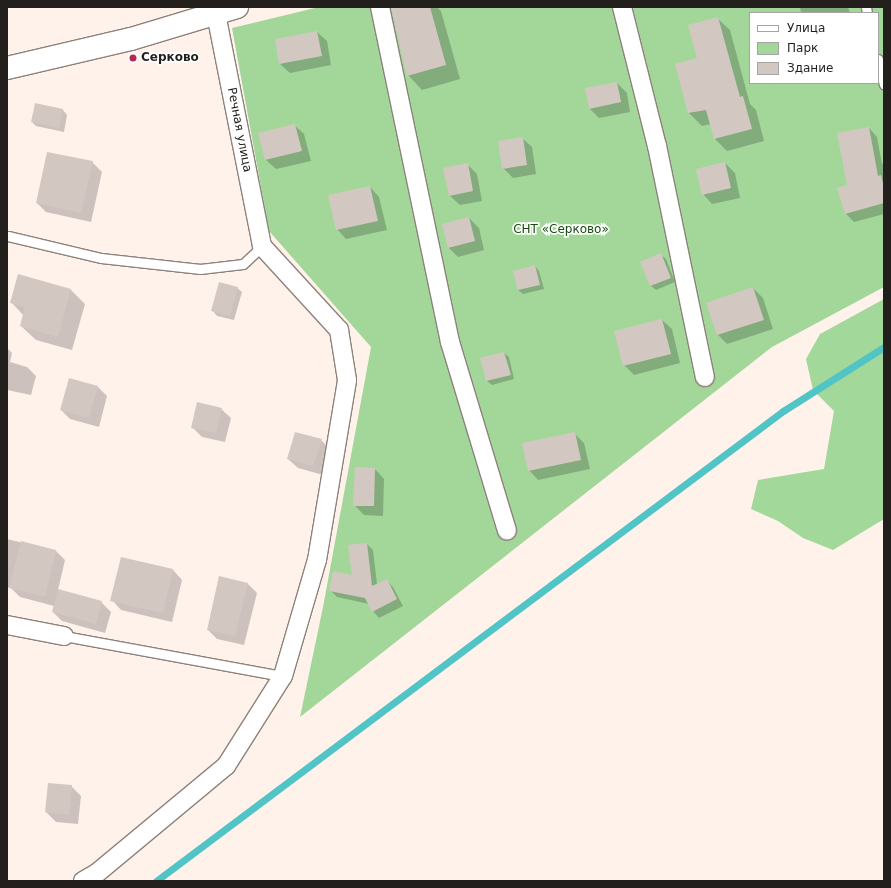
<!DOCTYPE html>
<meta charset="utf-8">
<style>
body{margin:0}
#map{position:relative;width:891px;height:888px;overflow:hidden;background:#fff2eb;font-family:"DejaVu Sans",sans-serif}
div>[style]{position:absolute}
.green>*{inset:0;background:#a3d79a}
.forest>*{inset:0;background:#a2d899}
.shadow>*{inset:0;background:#0003}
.stream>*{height:7px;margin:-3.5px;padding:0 3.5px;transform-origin:3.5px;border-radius:3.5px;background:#51c4c5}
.building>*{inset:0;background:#d3c8c1}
.roads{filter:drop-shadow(1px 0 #8d827b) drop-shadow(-1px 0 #8d827b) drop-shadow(0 1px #8d827b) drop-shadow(0 -1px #8d827b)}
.lane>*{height:9px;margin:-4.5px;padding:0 4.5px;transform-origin:4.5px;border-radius:4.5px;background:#fff}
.street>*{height:18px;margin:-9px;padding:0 9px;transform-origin:9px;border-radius:9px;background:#fff}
.secondary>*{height:22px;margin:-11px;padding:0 11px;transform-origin:11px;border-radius:11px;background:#fff}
.dots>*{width:11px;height:11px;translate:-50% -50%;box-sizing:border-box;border:2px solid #fff;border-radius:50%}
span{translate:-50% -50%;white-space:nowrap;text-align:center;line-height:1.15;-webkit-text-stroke:3.5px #fff;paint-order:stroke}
.poi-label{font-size:12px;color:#231f1c;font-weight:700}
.left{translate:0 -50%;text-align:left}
.street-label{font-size:12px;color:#231f1c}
.park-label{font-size:12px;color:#174c0e}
.frame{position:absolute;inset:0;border:8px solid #231f1c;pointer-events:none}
.legend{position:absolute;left:749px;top:12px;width:130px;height:72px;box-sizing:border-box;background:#fff;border:1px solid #a7a5a4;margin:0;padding:5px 7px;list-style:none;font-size:12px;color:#231f1c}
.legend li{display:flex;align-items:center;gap:8px;height:20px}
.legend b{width:20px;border:1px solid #a7a5a4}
</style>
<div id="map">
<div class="green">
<div style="clip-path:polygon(evenodd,319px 7px,884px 7px,884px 287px,772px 347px,300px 717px,323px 607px,371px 347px,269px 231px,232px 28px,319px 7px,750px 13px,878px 13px,878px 83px,750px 83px,750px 13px)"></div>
</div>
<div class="forest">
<div style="clip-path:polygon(884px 299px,884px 519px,833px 550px,803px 538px,778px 521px,751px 509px,758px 480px,824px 469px,834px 411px,813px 390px,806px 359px,820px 334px)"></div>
</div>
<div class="shadow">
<div style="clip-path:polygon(392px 7px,437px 7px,441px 11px,460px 79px,422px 90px,408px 75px)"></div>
<div style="clip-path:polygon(800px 7px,848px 7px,850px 13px,801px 13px)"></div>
<div style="clip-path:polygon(717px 18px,730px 30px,750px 104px,756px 110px,764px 141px,727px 151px,715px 139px,711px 124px,702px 126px,689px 113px)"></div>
<div style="clip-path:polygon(317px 32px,327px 41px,331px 65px,290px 73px,280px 64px)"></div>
<div style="clip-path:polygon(617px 83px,627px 93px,630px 112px,599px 118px,590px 109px,586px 89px)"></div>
<div style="clip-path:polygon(63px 110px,67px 115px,64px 132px,36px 126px,32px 122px)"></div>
<div style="clip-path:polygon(294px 125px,304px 134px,311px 161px,276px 169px,266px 160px,259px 134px)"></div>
<div style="clip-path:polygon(869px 128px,877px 137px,882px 164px,884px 163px,884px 214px,854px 222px,846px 214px,848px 186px)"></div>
<div style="clip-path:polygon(522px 138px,532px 147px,536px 174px,513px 178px,503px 168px)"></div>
<div style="clip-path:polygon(92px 162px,102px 172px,91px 222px,46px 212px,37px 203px)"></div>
<div style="clip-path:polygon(725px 163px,735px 173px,740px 198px,712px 204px,703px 194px)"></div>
<div style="clip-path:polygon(467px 164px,477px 174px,482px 201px,460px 205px,450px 196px,444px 169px)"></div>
<div style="clip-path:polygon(370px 187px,379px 197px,387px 230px,346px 239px,337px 229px)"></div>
<div style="clip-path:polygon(469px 218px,479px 228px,484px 250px,458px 257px,448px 247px)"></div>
<div style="clip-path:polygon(661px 255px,666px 259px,675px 282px,656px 290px,651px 286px,641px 263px)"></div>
<div style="clip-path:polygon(535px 266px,539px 271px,544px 289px,523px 294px,518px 290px)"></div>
<div style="clip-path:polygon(237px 288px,242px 292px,234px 320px,217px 316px,213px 311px)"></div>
<div style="clip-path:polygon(753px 288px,763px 298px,773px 329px,727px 344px,718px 335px,707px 304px)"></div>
<div style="clip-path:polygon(71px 290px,85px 304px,72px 350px,36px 340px,21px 326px,24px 316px,11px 302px)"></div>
<div style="clip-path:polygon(662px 320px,672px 329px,680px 363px,634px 375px,624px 365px)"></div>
<div style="clip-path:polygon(7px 348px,12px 353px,10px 362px,27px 367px,36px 376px,31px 395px,7px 390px)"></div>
<div style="clip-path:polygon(504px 353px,509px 357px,514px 379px,492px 385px,487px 381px,481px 359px)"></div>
<div style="clip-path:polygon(69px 379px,98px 387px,107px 396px,99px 427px,70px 419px,61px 410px)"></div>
<div style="clip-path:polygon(221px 409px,231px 418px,225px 442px,202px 437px,192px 427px)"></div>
<div style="clip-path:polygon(574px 433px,584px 443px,590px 469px,538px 480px,529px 470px)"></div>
<div style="clip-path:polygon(321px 440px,331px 450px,323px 475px,298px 468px,288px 459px)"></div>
<div style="clip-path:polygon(375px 469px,384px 479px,383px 516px,364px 515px,354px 505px)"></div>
<div style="clip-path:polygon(7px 539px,56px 551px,65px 560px,58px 590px,101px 602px,111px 612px,105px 633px,62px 621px,53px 612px,54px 606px,20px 597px,11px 588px,7px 587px)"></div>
<div style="clip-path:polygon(367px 544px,373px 550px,377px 584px,386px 580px,393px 587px,403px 606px,379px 618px,373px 611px,369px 604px,337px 597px,330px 590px,353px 576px)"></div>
<div style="clip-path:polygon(122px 558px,173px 570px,182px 580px,172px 622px,121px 610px,112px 600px)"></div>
<div style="clip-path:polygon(247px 583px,257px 593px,244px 645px,217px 639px,208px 630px)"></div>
<div style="clip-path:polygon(71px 786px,81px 796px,78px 824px,56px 822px,46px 812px)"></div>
</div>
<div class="stream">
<div style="left:156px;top:881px;width:784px;rotate:-36.86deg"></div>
<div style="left:783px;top:411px;width:120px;rotate:-32.4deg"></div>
</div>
<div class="building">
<div style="clip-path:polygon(391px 7px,430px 7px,446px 65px,407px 76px)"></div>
<div style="clip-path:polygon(718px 17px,740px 97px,743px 96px,752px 129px,714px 139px,706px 110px,688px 113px,675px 64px,697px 58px,688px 25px)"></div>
<div style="clip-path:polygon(317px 31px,322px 56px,279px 64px,275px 39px)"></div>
<div style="clip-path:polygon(617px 82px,621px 102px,589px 109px,585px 88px)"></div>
<div style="clip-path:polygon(35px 103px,63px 109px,59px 128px,31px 122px)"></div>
<div style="clip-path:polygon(295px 124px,302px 151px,265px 160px,258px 133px)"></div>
<div style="clip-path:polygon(869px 127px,878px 176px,881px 175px,884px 188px,884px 203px,845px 214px,837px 188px,847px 185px,837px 133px)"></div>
<div style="clip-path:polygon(523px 137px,527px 165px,502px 169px,498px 141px)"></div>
<div style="clip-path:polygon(47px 152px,93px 161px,81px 213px,36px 203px)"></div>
<div style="clip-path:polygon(725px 162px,731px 188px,702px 195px,696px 169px)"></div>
<div style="clip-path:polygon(468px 163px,473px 191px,449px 196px,443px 168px)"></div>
<div style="clip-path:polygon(370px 186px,378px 221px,336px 230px,328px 195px)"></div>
<div style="clip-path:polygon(469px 217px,475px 241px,448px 248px,442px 224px)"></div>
<div style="clip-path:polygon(661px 253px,671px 278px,650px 286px,640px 262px)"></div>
<div style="clip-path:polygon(535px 265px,540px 285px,518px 290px,513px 271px)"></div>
<div style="clip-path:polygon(18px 274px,71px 289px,58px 337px,20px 326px,25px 307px,10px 303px)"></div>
<div style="clip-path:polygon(219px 282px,238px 287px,230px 316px,211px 311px)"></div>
<div style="clip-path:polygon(753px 287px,764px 320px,717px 335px,706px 303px)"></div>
<div style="clip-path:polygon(662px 319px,671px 354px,623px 366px,614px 331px)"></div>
<div style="clip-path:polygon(504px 352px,511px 375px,486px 381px,480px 358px)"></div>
<div style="clip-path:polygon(69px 378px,98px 386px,89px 418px,60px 410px)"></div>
<div style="clip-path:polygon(197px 402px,222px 408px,216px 433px,191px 428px)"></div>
<div style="clip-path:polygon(295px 432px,322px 439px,313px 466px,287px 459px)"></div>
<div style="clip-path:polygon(575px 432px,581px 460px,528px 471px,522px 443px)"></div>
<div style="clip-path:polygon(355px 467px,375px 468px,374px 506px,353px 506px)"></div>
<div style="clip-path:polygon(21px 541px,56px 550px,45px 597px,9px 588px)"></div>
<div style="clip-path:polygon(367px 543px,372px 586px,387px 579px,397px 599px,372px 612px,365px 598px,329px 591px,333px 571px,352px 575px,348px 545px)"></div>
<div style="clip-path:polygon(121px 557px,173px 569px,163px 613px,110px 601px)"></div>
<div style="clip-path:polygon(219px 576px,248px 583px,235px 636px,207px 630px)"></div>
<div style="clip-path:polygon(58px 589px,102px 601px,96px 624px,52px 612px)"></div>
<div style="clip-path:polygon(48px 783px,72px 785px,69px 815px,45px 812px)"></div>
</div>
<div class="roads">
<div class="lane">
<div style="left:866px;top:7px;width:6px;rotate:81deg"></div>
<div style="left:878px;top:59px;width:26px;rotate:77deg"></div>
<div style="left:8px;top:236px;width:96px;rotate:13.3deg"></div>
<div style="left:101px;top:258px;width:100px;rotate:6.3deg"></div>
<div style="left:200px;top:269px;width:43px;rotate:-6.6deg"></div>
<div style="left:243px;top:264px;width:26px;rotate:-43deg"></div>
<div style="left:64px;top:636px;width:223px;rotate:10.4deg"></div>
</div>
<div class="street">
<div style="left:380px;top:7px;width:342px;rotate:78.2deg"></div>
<div style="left:450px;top:342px;width:197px;rotate:73.2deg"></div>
<div style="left:622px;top:7px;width:143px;rotate:75.9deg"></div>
<div style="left:657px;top:146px;width:236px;rotate:78.3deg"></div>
<div style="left:7px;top:625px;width:58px;rotate:10.9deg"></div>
<div style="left:83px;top:881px;width:16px;rotate:-30deg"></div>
<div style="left:97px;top:873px;width:168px;rotate:-39.7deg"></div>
<div style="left:226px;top:766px;width:107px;rotate:-57.7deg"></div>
<div style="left:283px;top:676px;width:121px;rotate:-73.7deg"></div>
<div style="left:317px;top:560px;width:182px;rotate:-80.5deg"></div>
<div style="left:347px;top:380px;width:51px;rotate:-99.1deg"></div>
<div style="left:339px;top:330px;width:114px;rotate:-132.5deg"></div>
<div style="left:262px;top:246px;width:237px;rotate:-101.2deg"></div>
</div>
<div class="secondary">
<div style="left:7px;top:68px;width:127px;rotate:-13.2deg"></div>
<div style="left:131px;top:39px;width:111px;rotate:-16.8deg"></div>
</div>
</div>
<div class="dots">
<div style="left:133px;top:58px;background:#b72750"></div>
</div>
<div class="poi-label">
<span class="left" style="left:141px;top:58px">Серково</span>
</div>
<div class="street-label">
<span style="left:239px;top:130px;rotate:79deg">Речная улица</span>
</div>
<div class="park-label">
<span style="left:561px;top:230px">СНТ «Серково»</span>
</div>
<div class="frame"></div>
<ul class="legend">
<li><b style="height:5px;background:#fff"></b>Улица</li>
<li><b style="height:11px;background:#a3d79a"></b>Парк</li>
<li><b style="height:11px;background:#d3c8c1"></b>Здание</li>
</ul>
</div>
